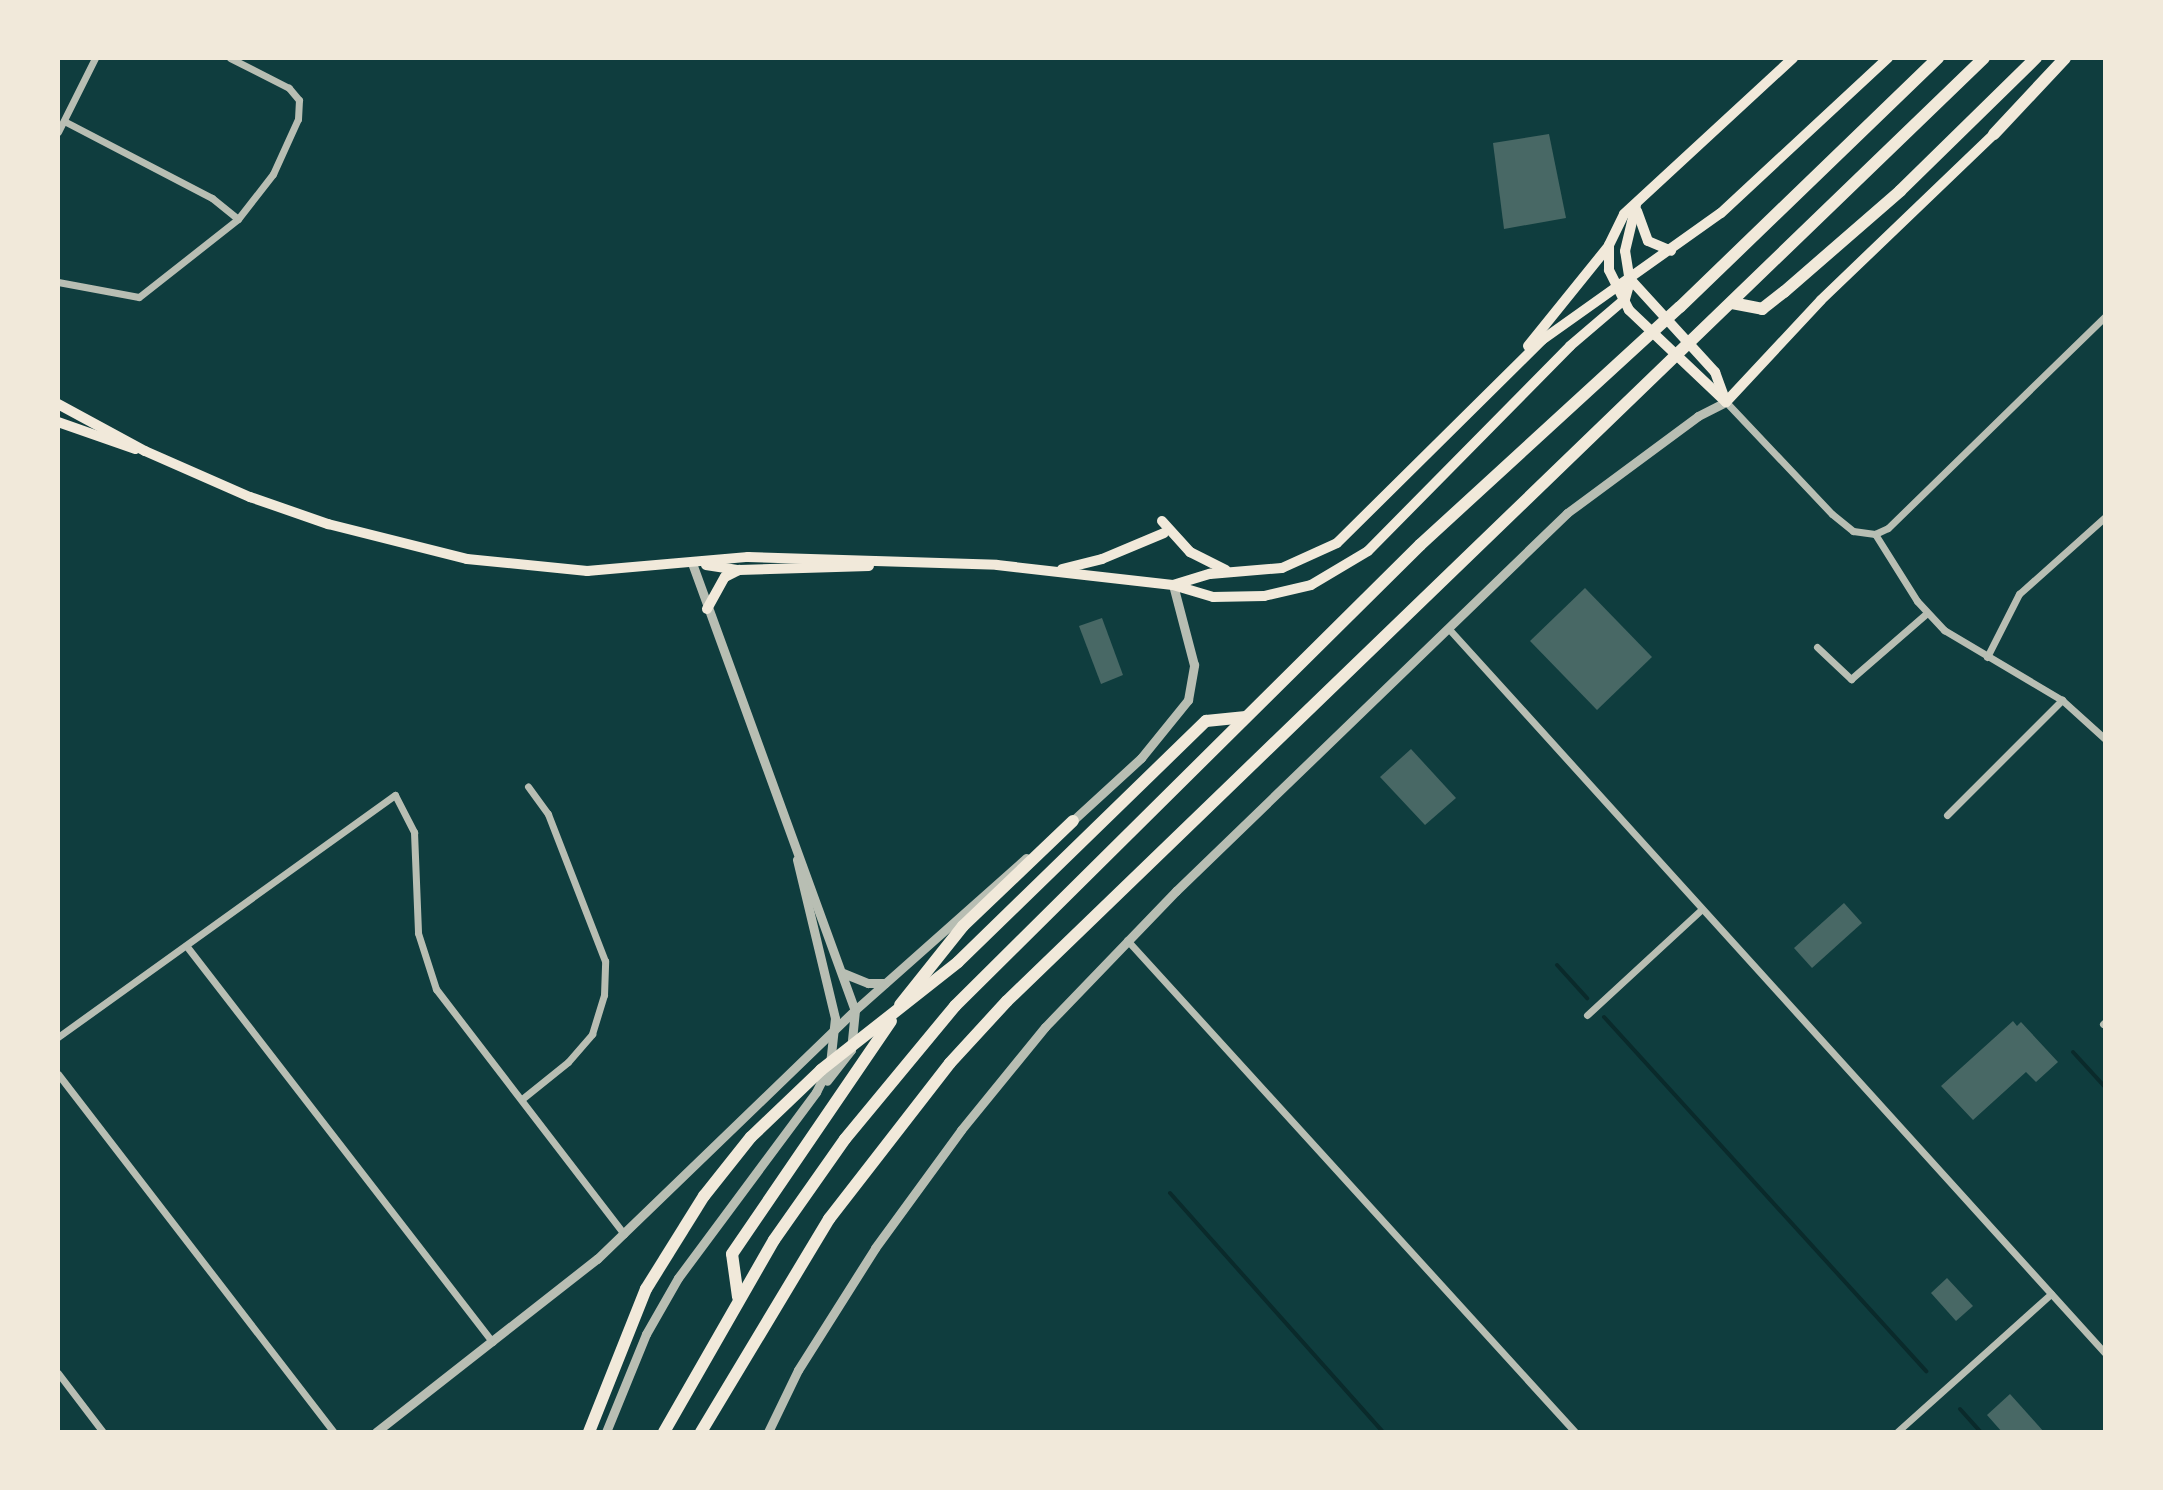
<!DOCTYPE html>
<style>
body{margin:0}
#map{position:relative;width:2163px;height:1490px;overflow:hidden;background:#0f3d3e;font-family:"Nunito Sans",sans-serif}
div>[style]{position:absolute}
.stream>*{height:4px;margin:-2px;padding:0 2px;transform-origin:2px;border-radius:2px;background:#0a2a2b}
.building>*{inset:0;background:#486865}
.minor>*{height:7px;margin:-3.5px;padding:0 3.5px;transform-origin:3.5px;border-radius:3.5px;background:#b8beb3}
.tertiary>*{height:9px;margin:-4.5px;padding:0 4.5px;transform-origin:4.5px;border-radius:4.5px;background:#b8beb3}
.secondary>*{height:10px;margin:-5px;padding:0 5px;transform-origin:5px;border-radius:5px;background:#f1e9da}
.motorway>*{height:12px;margin:-6px;padding:0 6px;transform-origin:6px;border-radius:6px;background:#f1e9da}
span{translate:-50% -50%;white-space:nowrap;text-align:center;line-height:1.15;-webkit-text-stroke:6px #f1e9da;paint-order:stroke}
.frame{position:absolute;inset:0;border:60px solid #f1e9da;pointer-events:none}
</style>
<div id="map">
<div class="stream">
<div style="left:1557px;top:965px;width:45px;rotate:47.7deg"></div>
<div style="left:1604px;top:1017px;width:479px;rotate:47.7deg"></div>
<div style="left:2073px;top:1052px;width:47px;rotate:47.6deg"></div>
<div style="left:1170px;top:1193px;width:320px;rotate:48.3deg"></div>
<div style="left:1960px;top:1409px;width:31px;rotate:48deg"></div>
</div>
<div class="building">
<div style="clip-path:polygon(1549px 134px,1566px 218px,1504px 229px,1493px 143px)"></div>
<div style="clip-path:polygon(1585px 588px,1652px 657px,1597px 710px,1530px 641px)"></div>
<div style="clip-path:polygon(1102px 618px,1123px 675px,1101px 684px,1079px 626px)"></div>
<div style="clip-path:polygon(1411px 749px,1456px 798px,1425px 825px,1380px 777px)"></div>
<div style="clip-path:polygon(1844px 903px,1862px 923px,1812px 968px,1794px 948px)"></div>
<div style="clip-path:polygon(2013px 1021px,2017px 1026px,2021px 1022px,2058px 1062px,2036px 1082px,2026px 1072px,1973px 1120px,1941px 1086px)"></div>
<div style="clip-path:polygon(1947px 1278px,1973px 1306px,1956px 1321px,1931px 1293px)"></div>
<div style="clip-path:polygon(2010px 1394px,2044px 1432px,2002px 1432px,1987px 1415px)"></div>
</div>
<div class="minor">
<div style="left:64px;top:121px;width:167px;rotate:27.5deg"></div>
<div style="left:212px;top:198px;width:33px;rotate:39deg"></div>
<div style="left:58px;top:132px;width:83px;rotate:-63.4deg"></div>
<div style="left:58px;top:282px;width:82px;rotate:10.5deg"></div>
<div style="left:139px;top:297px;width:126px;rotate:-38.2deg"></div>
<div style="left:238px;top:219px;width:57px;rotate:-52.1deg"></div>
<div style="left:273px;top:174px;width:60px;rotate:-65.6deg"></div>
<div style="left:298px;top:119px;width:19px;rotate:-87deg"></div>
<div style="left:299px;top:100px;width:16px;rotate:-130deg"></div>
<div style="left:289px;top:88px;width:66px;rotate:-153deg"></div>
<div style="left:1726px;top:402px;width:154px;rotate:46.6deg"></div>
<div style="left:1832px;top:514px;width:27px;rotate:39deg"></div>
<div style="left:1853px;top:531px;width:22px;rotate:8deg"></div>
<div style="left:1875px;top:534px;width:14px;rotate:-25deg"></div>
<div style="left:1888px;top:528px;width:303px;rotate:-44.3deg"></div>
<div style="left:1875px;top:534px;width:79px;rotate:57.9deg"></div>
<div style="left:1917px;top:601px;width:40px;rotate:47deg"></div>
<div style="left:1944px;top:630px;width:137px;rotate:30.7deg"></div>
<div style="left:2062px;top:700px;width:58px;rotate:42.2deg"></div>
<div style="left:1448px;top:628px;width:978px;rotate:47.82deg"></div>
<div style="left:1817px;top:647px;width:47px;rotate:43.3deg"></div>
<div style="left:1851px;top:679px;width:101px;rotate:-41deg"></div>
<div style="left:1987px;top:657px;width:71px;rotate:-63.1deg"></div>
<div style="left:2019px;top:594px;width:115px;rotate:-41.8deg"></div>
<div style="left:1947px;top:815px;width:163px;rotate:-45deg"></div>
<div style="left:1127px;top:940px;width:665px;rotate:47.68deg"></div>
<div style="left:188px;top:948px;width:498px;rotate:52.3deg"></div>
<div style="left:1587px;top:1015px;width:156px;rotate:-42.7deg"></div>
<div style="left:2103px;top:1024px;width:3px;rotate:-45deg"></div>
<div style="left:58px;top:1037px;width:415px;rotate:-35.7deg"></div>
<div style="left:395px;top:795px;width:42px;rotate:62.8deg"></div>
<div style="left:414px;top:832px;width:101px;rotate:87.7deg"></div>
<div style="left:418px;top:933px;width:59px;rotate:72.2deg"></div>
<div style="left:436px;top:989px;width:309px;rotate:52.5deg"></div>
<div style="left:58px;top:1074px;width:452px;rotate:52.4deg"></div>
<div style="left:522px;top:1099px;width:59px;rotate:-38.8deg"></div>
<div style="left:568px;top:1062px;width:37px;rotate:-49deg"></div>
<div style="left:592px;top:1034px;width:41px;rotate:-72.9deg"></div>
<div style="left:604px;top:995px;width:34px;rotate:-88deg"></div>
<div style="left:605px;top:961px;width:158px;rotate:-111.2deg"></div>
<div style="left:548px;top:814px;width:34px;rotate:-126deg"></div>
<div style="left:58px;top:1373px;width:74px;rotate:52.7deg"></div>
<div style="left:1897px;top:1432px;width:207px;rotate:-41.9deg"></div>
</div>
<div class="tertiary">
<div style="left:692px;top:563px;width:476px;rotate:70deg"></div>
<div style="left:855px;top:1010px;width:40px;rotate:95.7deg"></div>
<div style="left:851px;top:1050px;width:39px;rotate:128deg"></div>
<div style="left:1069px;top:824px;width:98px;rotate:-42.5deg"></div>
<div style="left:1141px;top:758px;width:75px;rotate:-51deg"></div>
<div style="left:1188px;top:700px;width:36px;rotate:-80deg"></div>
<div style="left:1194px;top:665px;width:83px;rotate:-104.7deg"></div>
<div style="left:843px;top:973px;width:27px;rotate:22deg"></div>
<div style="left:868px;top:983px;width:17px"></div>
<div style="left:376px;top:1432px;width:281px;rotate:-38.1deg"></div>
<div style="left:597px;top:1259px;width:359px;rotate:-44deg"></div>
<div style="left:855px;top:1010px;width:229px;rotate:-41.6deg"></div>
<div style="left:606px;top:1432px;width:106px;rotate:-67.8deg"></div>
<div style="left:646px;top:1334px;width:64px;rotate:-60.3deg"></div>
<div style="left:678px;top:1278px;width:232px;rotate:-53.4deg"></div>
<div style="left:816px;top:1092px;width:31px;rotate:-63deg"></div>
<div style="left:830px;top:1064px;width:46px;rotate:-83.8deg"></div>
<div style="left:835px;top:1018px;width:163px;rotate:-103.5deg"></div>
<div style="left:768px;top:1432px;width:69px;rotate:-64.2deg"></div>
<div style="left:798px;top:1370px;width:144px;rotate:-57.7deg"></div>
<div style="left:875px;top:1248px;width:146px;rotate:-53.9deg"></div>
<div style="left:961px;top:1130px;width:133px;rotate:-50.8deg"></div>
<div style="left:1045px;top:1027px;width:189px;rotate:-46.1deg"></div>
<div style="left:1176px;top:891px;width:544px;rotate:-44.03deg"></div>
<div style="left:1567px;top:513px;width:163px;rotate:-36.5deg"></div>
<div style="left:1698px;top:416px;width:31px;rotate:-27deg"></div>
</div>
<div class="secondary">
<div style="left:1637px;top:211px;width:32px;rotate:70deg"></div>
<div style="left:1648px;top:241px;width:25px;rotate:23deg"></div>
<div style="left:1631px;top:280px;width:125px;rotate:47.6deg"></div>
<div style="left:1715px;top:372px;width:32px;rotate:70deg"></div>
<div style="left:1528px;top:346px;width:127px;rotate:-51.1deg"></div>
<div style="left:1726px;top:402px;width:134px;rotate:-136.5deg"></div>
<div style="left:1629px;top:310px;width:45px;rotate:-116.6deg"></div>
<div style="left:1609px;top:270px;width:25px;rotate:-90deg"></div>
<div style="left:1609px;top:245px;width:34px;rotate:-64deg"></div>
<div style="left:1624px;top:214px;width:230px;rotate:-42.7deg"></div>
<div style="left:1726px;top:402px;width:139px;rotate:-47deg"></div>
<div style="left:1821px;top:300px;width:240px;rotate:-43.8deg"></div>
<div style="left:58px;top:404px;width:99px;rotate:28.4deg"></div>
<div style="left:145px;top:451px;width:115px;rotate:23.7deg"></div>
<div style="left:250px;top:497px;width:83px;rotate:19.1deg"></div>
<div style="left:328px;top:524px;width:143px;rotate:14.1deg"></div>
<div style="left:467px;top:559px;width:121px;rotate:5.7deg"></div>
<div style="left:587px;top:571px;width:162px;rotate:-5deg"></div>
<div style="left:748px;top:557px;width:249px;rotate:1.8deg"></div>
<div style="left:997px;top:565px;width:177px;rotate:6.5deg"></div>
<div style="left:1173px;top:585px;width:42px;rotate:16.7deg"></div>
<div style="left:1213px;top:597px;width:51px;rotate:-1.1deg"></div>
<div style="left:1264px;top:596px;width:48px;rotate:-13.2deg"></div>
<div style="left:1311px;top:585px;width:66px;rotate:-30.8deg"></div>
<div style="left:1368px;top:551px;width:288px;rotate:-45.4deg"></div>
<div style="left:1570px;top:346px;width:72px;rotate:-40.5deg"></div>
<div style="left:1625px;top:299px;width:18px;rotate:-74deg"></div>
<div style="left:1630px;top:282px;width:31px;rotate:-99deg"></div>
<div style="left:1625px;top:251px;width:47px;rotate:-76.6deg"></div>
<div style="left:58px;top:422px;width:82px;rotate:19.3deg"></div>
<div style="left:1162px;top:521px;width:42px;rotate:47.9deg"></div>
<div style="left:1190px;top:552px;width:40px;rotate:26.6deg"></div>
<div style="left:706px;top:565px;width:33px;rotate:9deg"></div>
<div style="left:739px;top:570px;width:130px;rotate:-1.8deg"></div>
<div style="left:1062px;top:569px;width:41px;rotate:-14deg"></div>
<div style="left:1102px;top:559px;width:67px;rotate:-22.8deg"></div>
<div style="left:1173px;top:585px;width:39px;rotate:-17deg"></div>
<div style="left:1210px;top:574px;width:72px;rotate:-4.8deg"></div>
<div style="left:1282px;top:568px;width:60px;rotate:-24.4deg"></div>
<div style="left:1337px;top:543px;width:289px;rotate:-44.7deg"></div>
<div style="left:1542px;top:340px;width:219px;rotate:-35.4deg"></div>
<div style="left:1721px;top:213px;width:228px;rotate:-42.9deg"></div>
<div style="left:707px;top:609px;width:37px;rotate:-61deg"></div>
<div style="left:725px;top:577px;width:16px;rotate:-27deg"></div>
</div>
<div class="motorway">
<div style="left:1994px;top:134px;width:104px;rotate:-46.9deg"></div>
<div style="left:1732px;top:303px;width:31px;rotate:11deg"></div>
<div style="left:1762px;top:309px;width:28px;rotate:-38deg"></div>
<div style="left:1784px;top:292px;width:154px;rotate:-41deg"></div>
<div style="left:1900px;top:191px;width:190px;rotate:-44.4deg"></div>
<div style="left:900px;top:1005px;width:101px;rotate:-51.4deg"></div>
<div style="left:963px;top:926px;width:152px;rotate:-43.7deg"></div>
<div style="left:738px;top:1297px;width:43px;rotate:-97.9deg"></div>
<div style="left:732px;top:1254px;width:282px;rotate:-55.7deg"></div>
<div style="left:589px;top:1432px;width:154px;rotate:-68.3deg"></div>
<div style="left:646px;top:1289px;width:110px;rotate:-58.1deg"></div>
<div style="left:704px;top:1196px;width:75px;rotate:-51.5deg"></div>
<div style="left:751px;top:1137px;width:97px;rotate:-43.7deg"></div>
<div style="left:821px;top:1070px;width:174px;rotate:-38.2deg"></div>
<div style="left:958px;top:962px;width:346px;rotate:-44.2deg"></div>
<div style="left:1206px;top:721px;width:40px;rotate:-5.7deg"></div>
<div style="left:664px;top:1432px;width:221px;rotate:-60.2deg"></div>
<div style="left:774px;top:1240px;width:123px;rotate:-54.9deg"></div>
<div style="left:845px;top:1139px;width:173px;rotate:-50.4deg"></div>
<div style="left:955px;top:1006px;width:655px;rotate:-44.75deg"></div>
<div style="left:1420px;top:545px;width:352px;rotate:-42.5deg"></div>
<div style="left:1680px;top:307px;width:359px;rotate:-44deg"></div>
<div style="left:701px;top:1432px;width:249px;rotate:-59deg"></div>
<div style="left:829px;top:1219px;width:197px;rotate:-52.2deg"></div>
<div style="left:950px;top:1063px;width:84px;rotate:-47.4deg"></div>
<div style="left:1007px;top:1001px;width:1358px;rotate:-43.99deg"></div>
</div>
<div class="frame"></div>
</div>
